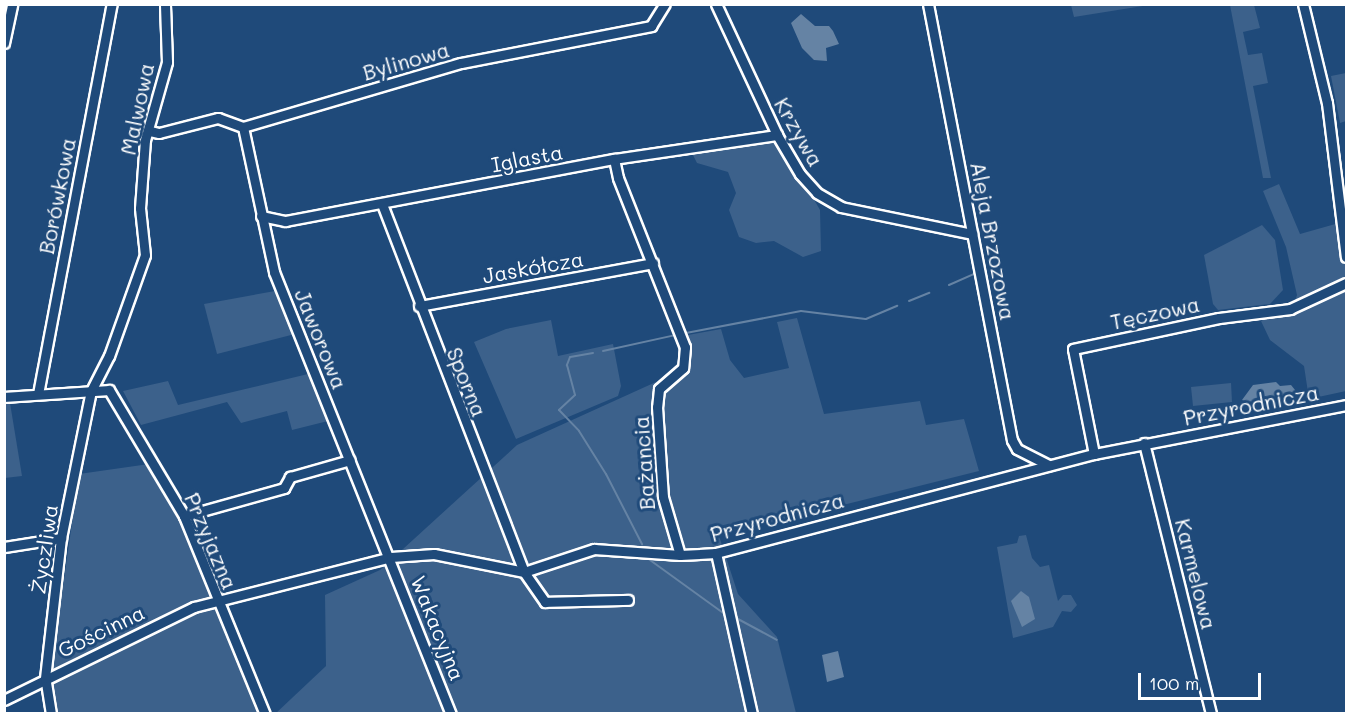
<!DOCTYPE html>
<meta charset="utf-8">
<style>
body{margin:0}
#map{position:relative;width:1351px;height:718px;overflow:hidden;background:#1f4a7a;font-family:Mali,sans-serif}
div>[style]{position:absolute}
.green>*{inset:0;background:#3c618b}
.water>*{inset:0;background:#6583a4}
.stream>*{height:2px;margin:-1px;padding:0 1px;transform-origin:1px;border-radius:1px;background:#6583a4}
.roads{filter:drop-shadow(2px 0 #fff) drop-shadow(-2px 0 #fff) drop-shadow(0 2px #fff) drop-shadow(0 -2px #fff)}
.street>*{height:9px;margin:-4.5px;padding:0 4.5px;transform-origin:4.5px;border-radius:4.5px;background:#1f4a7a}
span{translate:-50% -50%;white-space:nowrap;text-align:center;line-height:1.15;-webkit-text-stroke:6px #1f4a7a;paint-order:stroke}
.street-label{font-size:21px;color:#fff}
.frame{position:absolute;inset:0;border:6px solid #fff;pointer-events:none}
.scale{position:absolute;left:1138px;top:673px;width:123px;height:27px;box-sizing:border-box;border:3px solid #fff;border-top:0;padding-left:8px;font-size:18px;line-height:21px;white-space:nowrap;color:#fff;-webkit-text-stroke:4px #1f4a7a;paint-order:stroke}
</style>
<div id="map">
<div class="green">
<div style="clip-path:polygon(1071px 5px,1071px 4px,1149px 5px,1074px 17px)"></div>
<div style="clip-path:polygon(1230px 5px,1254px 5px,1260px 28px,1243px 32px,1248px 55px,1262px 53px,1268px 83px,1253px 86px,1271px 178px,1263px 178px)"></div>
<div style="clip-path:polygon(1346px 73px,1346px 121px,1340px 123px,1331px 76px)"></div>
<div style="clip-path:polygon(780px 140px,820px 210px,821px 251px,803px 257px,774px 241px,756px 243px,739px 237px,729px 210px,736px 193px,728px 172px,697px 163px,692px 153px)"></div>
<div style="clip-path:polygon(1279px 184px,1300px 234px,1346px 221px,1346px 391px,1309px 399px,1304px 366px,1270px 340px,1261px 321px,1294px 304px,1297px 295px,1286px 247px,1263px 191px)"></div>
<div style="clip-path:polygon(1262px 225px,1275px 240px,1283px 290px,1270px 304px,1218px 310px,1213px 304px,1204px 255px)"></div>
<div style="clip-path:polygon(275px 291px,295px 334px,217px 354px,204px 304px)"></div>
<div style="clip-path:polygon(797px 318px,824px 414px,920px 401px,926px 425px,964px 419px,979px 471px,719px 536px,738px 594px,777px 637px,796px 713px,275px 714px,326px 666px,325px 595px,380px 570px,517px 445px,689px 367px,688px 335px,721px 329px,730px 360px,744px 378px,789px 368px,777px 322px)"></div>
<div style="clip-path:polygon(551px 320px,558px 356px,613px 344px,621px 386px,618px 396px,516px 439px,474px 342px,506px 329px)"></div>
<div style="clip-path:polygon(308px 374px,328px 421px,292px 430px,287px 411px,241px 423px,227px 402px,141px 425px,123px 391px,168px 381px,178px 405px)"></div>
<div style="clip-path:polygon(1231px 383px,1232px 402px,1193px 406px,1191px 387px)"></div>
<div style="clip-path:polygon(5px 403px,10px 403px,22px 476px,5px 478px)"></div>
<div style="clip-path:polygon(149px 464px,178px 517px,259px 713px,56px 713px,50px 677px,79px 474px)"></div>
<div style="clip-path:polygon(1026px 535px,1032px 558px,1040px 567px,1049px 565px,1058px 601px,1063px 595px,1071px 595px,1077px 605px,1071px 612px,1062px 611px,1053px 627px,1013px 638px,997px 547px,1017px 543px,1019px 536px)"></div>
</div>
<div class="water">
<div style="clip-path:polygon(801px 14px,815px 26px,829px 26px,833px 31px,839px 44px,826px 48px,827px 61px,814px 60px,802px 48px,791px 23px)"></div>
<div style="clip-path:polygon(1276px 382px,1280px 386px,1291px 385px,1300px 396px,1249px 404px,1242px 400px,1253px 385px)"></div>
<div style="clip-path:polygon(1021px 591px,1029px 597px,1035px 619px,1022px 627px,1011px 601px)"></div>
<div style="clip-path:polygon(838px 651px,844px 677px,827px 682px,822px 655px)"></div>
</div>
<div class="stream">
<div style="left:949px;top:285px;width:30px;rotate:-24deg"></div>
<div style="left:909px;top:301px;width:22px;rotate:-22deg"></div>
<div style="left:686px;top:333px;width:117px;rotate:-10.8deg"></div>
<div style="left:801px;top:311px;width:65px;rotate:7deg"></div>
<div style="left:866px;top:319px;width:34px;rotate:-23deg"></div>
<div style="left:603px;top:351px;width:75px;rotate:-12.4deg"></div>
<div style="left:593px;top:353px;width:23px;rotate:170deg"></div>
<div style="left:570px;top:357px;width:9px;rotate:111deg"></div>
<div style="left:567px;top:365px;width:31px;rotate:75deg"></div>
<div style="left:575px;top:395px;width:22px;rotate:137deg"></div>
<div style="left:559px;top:410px;width:29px;rotate:46deg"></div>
<div style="left:579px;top:431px;width:51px;rotate:57.9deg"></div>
<div style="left:606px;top:474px;width:79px;rotate:62.8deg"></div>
<div style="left:643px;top:555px;width:102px;rotate:35.9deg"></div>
<div style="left:738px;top:619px;width:44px;rotate:28.3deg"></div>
</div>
<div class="roads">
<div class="street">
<div style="left:716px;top:4px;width:145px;rotate:65deg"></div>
<div style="left:777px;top:135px;width:45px;rotate:59.5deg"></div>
<div style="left:800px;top:174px;width:25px;rotate:48deg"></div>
<div style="left:817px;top:193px;width:28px;rotate:30deg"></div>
<div style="left:841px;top:207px;width:134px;rotate:11.6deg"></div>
<div style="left:928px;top:4px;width:444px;rotate:79.1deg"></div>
<div style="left:1012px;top:440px;width:10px;rotate:61deg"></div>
<div style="left:1017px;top:449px;width:36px;rotate:27deg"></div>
<div style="left:1303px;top:4px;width:102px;rotate:76.4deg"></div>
<div style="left:1327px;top:103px;width:155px;rotate:83deg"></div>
<div style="left:4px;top:43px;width:40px;rotate:-78deg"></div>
<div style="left:243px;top:127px;width:148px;rotate:77.9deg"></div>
<div style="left:274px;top:272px;width:476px;rotate:68.2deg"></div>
<div style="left:150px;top:131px;width:9px;rotate:13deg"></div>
<div style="left:159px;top:133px;width:61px;rotate:-14.3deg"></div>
<div style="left:218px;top:118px;width:27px;rotate:20deg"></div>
<div style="left:243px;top:127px;width:227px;rotate:-16.4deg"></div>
<div style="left:461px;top:63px;width:194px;rotate:-11deg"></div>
<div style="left:651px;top:26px;width:26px;rotate:-58deg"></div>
<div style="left:614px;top:159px;width:19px;rotate:78deg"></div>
<div style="left:618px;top:178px;width:182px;rotate:68.4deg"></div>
<div style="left:685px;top:347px;width:21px;rotate:95deg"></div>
<div style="left:683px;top:368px;width:32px;rotate:139deg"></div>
<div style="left:659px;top:389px;width:18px;rotate:96deg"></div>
<div style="left:657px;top:407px;width:90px;rotate:86.2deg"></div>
<div style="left:663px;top:497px;width:60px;rotate:73.7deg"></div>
<div style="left:382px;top:204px;width:394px;rotate:68.9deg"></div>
<div style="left:524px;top:572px;width:37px;rotate:55deg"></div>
<div style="left:545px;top:602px;width:83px;rotate:-1.4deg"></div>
<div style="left:261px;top:216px;width:25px;rotate:12deg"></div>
<div style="left:285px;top:221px;width:335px;rotate:-10.7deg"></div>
<div style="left:614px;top:159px;width:165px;rotate:-8.4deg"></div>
<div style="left:419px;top:306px;width:238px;rotate:-10.4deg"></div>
<div style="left:38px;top:394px;width:397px;rotate:-79.3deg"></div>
<div style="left:4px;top:397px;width:105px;rotate:-3.8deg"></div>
<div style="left:109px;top:390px;width:147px;rotate:59.2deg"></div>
<div style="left:184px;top:516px;width:214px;rotate:67.8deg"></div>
<div style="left:1144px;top:443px;width:279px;rotate:76.1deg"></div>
<div style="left:1094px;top:454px;width:107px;rotate:-101.3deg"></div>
<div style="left:1073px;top:349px;width:149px;rotate:-12deg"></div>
<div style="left:1219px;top:318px;width:72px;rotate:-7.2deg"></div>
<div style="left:1290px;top:309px;width:62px;rotate:-24.9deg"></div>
<div style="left:184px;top:516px;width:104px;rotate:-15.6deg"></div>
<div style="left:284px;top:488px;width:13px;rotate:-61deg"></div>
<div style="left:290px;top:477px;width:62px;rotate:-15.8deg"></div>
<div style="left:4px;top:547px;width:58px;rotate:-9deg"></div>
<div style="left:716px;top:553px;width:165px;rotate:77.4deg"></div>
<div style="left:4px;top:700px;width:212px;rotate:-26.1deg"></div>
<div style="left:194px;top:607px;width:203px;rotate:-14.2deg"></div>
<div style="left:391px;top:557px;width:43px;rotate:-4deg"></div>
<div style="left:434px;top:554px;width:92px;rotate:11.3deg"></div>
<div style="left:524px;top:572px;width:74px;rotate:-18.2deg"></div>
<div style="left:594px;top:549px;width:86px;rotate:4deg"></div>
<div style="left:680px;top:555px;width:36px;rotate:-3deg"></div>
<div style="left:716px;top:553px;width:391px;rotate:-14.7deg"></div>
<div style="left:1094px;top:454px;width:257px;rotate:-11deg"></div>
<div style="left:51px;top:714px;width:36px;rotate:-99deg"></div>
<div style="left:45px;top:678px;width:141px;rotate:-83.5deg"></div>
<div style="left:61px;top:538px;width:150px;rotate:-78.5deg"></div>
<div style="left:91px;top:391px;width:39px;rotate:-63deg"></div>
<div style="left:109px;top:356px;width:107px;rotate:-70.4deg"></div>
<div style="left:145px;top:255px;width:47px;rotate:-96.1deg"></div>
<div style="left:140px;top:208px;width:68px;rotate:-85.8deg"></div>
<div style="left:145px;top:140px;width:81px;rotate:-74.2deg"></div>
<div style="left:167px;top:62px;width:58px;rotate:-92deg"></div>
</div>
</div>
<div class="street-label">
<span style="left:406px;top:61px;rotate:-16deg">Bylinowa</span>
<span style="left:137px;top:109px;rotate:-78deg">Malwowa</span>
<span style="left:799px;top:132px;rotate:60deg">Krzywa</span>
<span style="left:527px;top:158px;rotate:-11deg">Iglasta</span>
<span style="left:57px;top:196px;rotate:-79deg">Borówkowa</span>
<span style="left:993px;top:241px;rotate:79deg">Aleja Brzozowa</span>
<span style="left:533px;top:267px;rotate:-10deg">Jaskółcza</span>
<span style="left:1155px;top:313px;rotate:-12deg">Tęczowa</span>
<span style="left:321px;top:339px;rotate:68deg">Jaworowa</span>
<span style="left:467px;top:382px;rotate:68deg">Sporna</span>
<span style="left:1251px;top:405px;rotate:-11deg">Przyrodnicza</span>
<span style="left:644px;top:463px;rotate:-94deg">Bażancia</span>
<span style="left:777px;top:517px;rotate:-15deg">Przyrodnicza</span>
<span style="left:211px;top:541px;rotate:67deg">Przyjazna</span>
<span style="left:44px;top:549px;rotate:-82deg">Życzliwa</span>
<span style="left:1196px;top:574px;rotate:76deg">Karmelowa</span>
<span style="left:438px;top:628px;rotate:68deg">Wakacyjna</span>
<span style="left:101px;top:631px;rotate:-26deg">Gościnna</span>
</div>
<div class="frame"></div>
<div class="scale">100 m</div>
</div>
